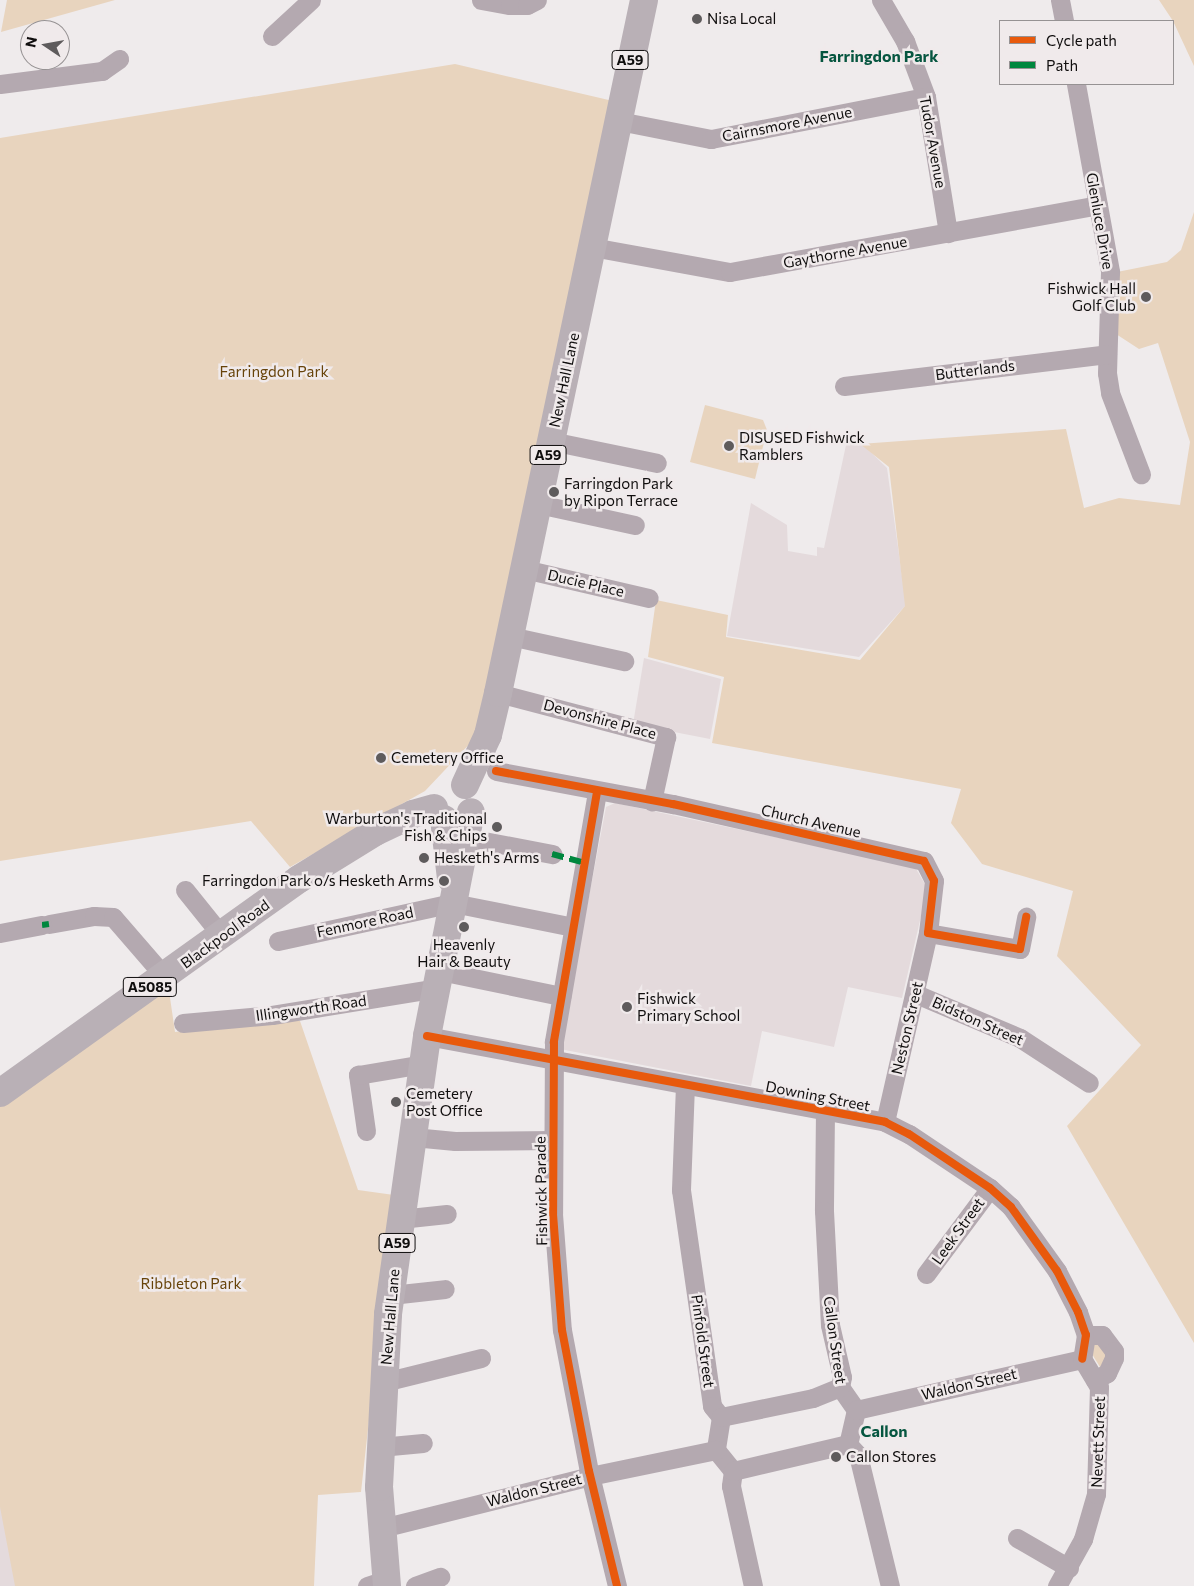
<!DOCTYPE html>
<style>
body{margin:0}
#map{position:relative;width:1194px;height:1586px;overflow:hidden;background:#efebec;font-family:Commissioner,sans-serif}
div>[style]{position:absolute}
.built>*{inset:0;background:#e4dadc}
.green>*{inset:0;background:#e8d4be}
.minor>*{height:19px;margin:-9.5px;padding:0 9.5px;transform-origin:9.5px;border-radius:9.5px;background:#b4a9b0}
.highway>*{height:28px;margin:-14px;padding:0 14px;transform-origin:14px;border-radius:14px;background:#b9b0b6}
.quiet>*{height:6px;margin-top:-3px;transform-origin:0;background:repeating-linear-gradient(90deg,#00873e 0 12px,transparent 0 18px)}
.cycleway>*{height:8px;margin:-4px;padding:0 4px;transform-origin:4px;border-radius:4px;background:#e8590c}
.dots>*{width:14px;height:14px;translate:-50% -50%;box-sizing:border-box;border:2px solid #f0eaeb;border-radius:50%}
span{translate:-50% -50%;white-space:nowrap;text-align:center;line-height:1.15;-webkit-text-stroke:5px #f0eaeb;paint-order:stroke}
.shield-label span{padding:1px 4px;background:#f0eaeb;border:1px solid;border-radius:4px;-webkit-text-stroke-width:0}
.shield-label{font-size:14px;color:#100e0e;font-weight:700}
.poi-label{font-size:15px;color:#100e0e}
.left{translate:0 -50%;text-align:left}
.right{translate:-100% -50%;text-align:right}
.street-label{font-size:15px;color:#100e0e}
.park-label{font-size:15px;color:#674309}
.neighbourhood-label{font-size:16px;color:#065640;font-weight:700}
.legend{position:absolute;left:999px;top:20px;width:175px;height:65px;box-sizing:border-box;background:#f0eaeb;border:1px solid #969293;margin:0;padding:6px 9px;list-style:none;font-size:15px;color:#100e0e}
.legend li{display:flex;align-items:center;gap:10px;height:25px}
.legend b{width:25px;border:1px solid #969293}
.north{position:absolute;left:20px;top:20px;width:50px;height:50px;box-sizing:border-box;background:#f0eaeb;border:1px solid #969293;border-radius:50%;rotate:282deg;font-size:14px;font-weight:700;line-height:20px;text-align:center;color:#100e0e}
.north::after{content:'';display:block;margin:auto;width:18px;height:22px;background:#5e5b5c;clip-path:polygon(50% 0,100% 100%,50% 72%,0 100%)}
</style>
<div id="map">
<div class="built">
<div style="clip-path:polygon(849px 431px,887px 468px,906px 605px,859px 657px,727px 636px,751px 503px,787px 525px,788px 551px,817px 556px,817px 547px,824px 548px)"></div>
<div style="clip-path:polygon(644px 658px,721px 679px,710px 739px,633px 724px)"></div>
<div style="clip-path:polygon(615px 803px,915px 867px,926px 886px,925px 899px,902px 998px,848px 987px,834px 1047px,762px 1031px,751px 1086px,560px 1049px,606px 807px)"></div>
<div style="clip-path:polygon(0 1492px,16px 1586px,0 1586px)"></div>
</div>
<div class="green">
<div style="clip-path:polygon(7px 0,115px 0,1px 32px)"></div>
<div style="clip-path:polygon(1159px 0,1194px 0,1194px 66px,1173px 21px)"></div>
<div style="clip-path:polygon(455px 64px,613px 101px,478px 735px,425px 791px,290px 867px,251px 821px,0 861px,0 138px)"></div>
<div style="clip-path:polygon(1194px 212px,1194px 1343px,1067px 1126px,1141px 1045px,1057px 956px,1073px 891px,982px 864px,951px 823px,961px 789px,712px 743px,724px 677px,648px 657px,656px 600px,728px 615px,726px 637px,860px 660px,905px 606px,889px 467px,860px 444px,1066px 429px,1084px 508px,1119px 498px,1180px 505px,1190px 442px,1158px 343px,1139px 349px,1116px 334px,1117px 272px,1167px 262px,1181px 250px)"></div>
<div style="clip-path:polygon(705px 405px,763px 420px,767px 430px,755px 479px,690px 462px)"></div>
<div style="clip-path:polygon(168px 984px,175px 1032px,278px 1018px,300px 1021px,358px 1190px,394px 1195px,361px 1492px,318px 1495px,314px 1586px,15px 1586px,0 1507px,0 1104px)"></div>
<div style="clip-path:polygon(1098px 1340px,1110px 1355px,1100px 1367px,1092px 1354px,1093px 1342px)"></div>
</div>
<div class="minor">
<div style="left:481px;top:0;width:29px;rotate:10deg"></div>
<div style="left:510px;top:5px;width:17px"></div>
<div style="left:527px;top:5px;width:11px;rotate:-27deg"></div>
<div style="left:881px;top:0;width:48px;rotate:59.7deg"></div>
<div style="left:905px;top:41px;width:60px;rotate:69.4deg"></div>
<div style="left:926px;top:97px;width:138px;rotate:80.8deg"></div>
<div style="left:1060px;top:0;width:21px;rotate:79deg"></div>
<div style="left:272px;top:36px;width:53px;rotate:-42.7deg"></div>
<div style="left:0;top:84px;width:103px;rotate:-7.3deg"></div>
<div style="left:102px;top:71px;width:21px;rotate:-35deg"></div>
<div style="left:1076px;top:84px;width:191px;rotate:79.7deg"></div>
<div style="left:1110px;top:272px;width:101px;rotate:91.7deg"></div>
<div style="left:1107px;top:373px;width:20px;rotate:81deg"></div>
<div style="left:1110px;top:393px;width:87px;rotate:69.1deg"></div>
<div style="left:619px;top:121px;width:94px;rotate:11.1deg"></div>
<div style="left:711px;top:139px;width:219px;rotate:-11.1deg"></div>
<div style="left:592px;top:247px;width:140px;rotate:10.3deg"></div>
<div style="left:730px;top:272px;width:374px;rotate:-10.3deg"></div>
<div style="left:844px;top:386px;width:265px;rotate:-6.9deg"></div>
<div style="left:551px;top:441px;width:108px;rotate:11.7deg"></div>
<div style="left:538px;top:504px;width:99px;rotate:12.2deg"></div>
<div style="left:524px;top:569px;width:128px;rotate:13.1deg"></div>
<div style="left:510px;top:636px;width:117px;rotate:12.4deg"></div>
<div style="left:498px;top:693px;width:174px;rotate:14.7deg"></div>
<div style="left:666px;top:737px;width:66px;rotate:102.3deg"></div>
<div style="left:496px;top:771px;width:180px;rotate:10.6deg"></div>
<div style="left:673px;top:804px;width:257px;rotate:12.8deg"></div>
<div style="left:924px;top:861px;width:22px;rotate:63deg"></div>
<div style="left:934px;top:881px;width:52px;rotate:96.6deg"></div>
<div style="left:928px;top:933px;width:93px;rotate:9.9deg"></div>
<div style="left:1020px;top:949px;width:33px;rotate:-79deg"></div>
<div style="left:597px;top:792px;width:254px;rotate:99.8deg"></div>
<div style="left:554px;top:1042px;width:172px;rotate:90.3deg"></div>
<div style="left:553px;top:1214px;width:116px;rotate:85.6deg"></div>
<div style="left:562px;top:1330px;width:144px;rotate:79.2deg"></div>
<div style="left:589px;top:1471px;width:118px;rotate:76.3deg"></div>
<div style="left:468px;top:838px;width:86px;rotate:10.8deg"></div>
<div style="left:185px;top:890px;width:59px;rotate:51.2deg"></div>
<div style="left:49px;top:924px;width:46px;rotate:-10.1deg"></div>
<div style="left:94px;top:916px;width:19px;rotate:3deg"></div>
<div style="left:113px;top:917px;width:79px;rotate:49.1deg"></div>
<div style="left:0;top:933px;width:43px;rotate:-10.8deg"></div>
<div style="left:278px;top:941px;width:179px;rotate:-12.3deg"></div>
<div style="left:453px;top:903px;width:122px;rotate:11.3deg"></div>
<div style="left:440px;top:971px;width:124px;rotate:11.7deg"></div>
<div style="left:916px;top:994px;width:113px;rotate:22.9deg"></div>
<div style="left:1020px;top:1038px;width:82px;rotate:33.1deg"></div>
<div style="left:183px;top:1023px;width:89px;rotate:-5.1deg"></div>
<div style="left:272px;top:1015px;width:167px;rotate:-9.3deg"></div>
<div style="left:427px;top:1036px;width:466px;rotate:10.6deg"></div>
<div style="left:885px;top:1122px;width:27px;rotate:27deg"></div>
<div style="left:909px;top:1134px;width:97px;rotate:33.7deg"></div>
<div style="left:990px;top:1188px;width:28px;rotate:42deg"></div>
<div style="left:1011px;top:1207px;width:79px;rotate:54.3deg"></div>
<div style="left:1057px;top:1271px;width:46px;rotate:62.9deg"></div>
<div style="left:1078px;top:1312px;width:24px;rotate:71deg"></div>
<div style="left:1086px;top:1335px;width:24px;rotate:99deg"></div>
<div style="left:685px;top:1085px;width:105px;rotate:92.2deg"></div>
<div style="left:681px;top:1190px;width:218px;rotate:81.8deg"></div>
<div style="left:712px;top:1406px;width:14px;rotate:51deg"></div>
<div style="left:825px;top:1110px;width:101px;rotate:90.6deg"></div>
<div style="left:824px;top:1211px;width:114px;rotate:87deg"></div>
<div style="left:830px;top:1325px;width:53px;rotate:77deg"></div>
<div style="left:842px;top:1377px;width:10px;rotate:101deg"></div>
<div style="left:840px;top:1387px;width:28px;rotate:55deg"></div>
<div style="left:856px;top:1410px;width:35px;rotate:103deg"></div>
<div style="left:885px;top:1122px;width:194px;rotate:-77.2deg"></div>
<div style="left:366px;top:1131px;width:57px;rotate:-98.1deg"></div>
<div style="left:358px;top:1075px;width:66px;rotate:-9.6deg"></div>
<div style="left:413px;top:1137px;width:42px;rotate:5.4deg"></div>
<div style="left:455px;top:1141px;width:98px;rotate:-0.6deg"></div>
<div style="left:400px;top:1219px;width:47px;rotate:-6.1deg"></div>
<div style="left:926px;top:1274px;width:107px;rotate:-53.3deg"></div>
<div style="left:391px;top:1295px;width:54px;rotate:-6.3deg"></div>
<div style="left:1086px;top:1335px;width:16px"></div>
<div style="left:1102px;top:1335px;width:20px;rotate:53deg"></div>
<div style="left:1114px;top:1351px;width:7px;rotate:90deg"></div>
<div style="left:1114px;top:1358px;width:17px;rotate:115deg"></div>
<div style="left:1107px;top:1373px;width:14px;rotate:150deg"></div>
<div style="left:384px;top:1382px;width:100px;rotate:-13.9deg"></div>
<div style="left:856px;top:1410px;width:232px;rotate:-12.7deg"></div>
<div style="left:721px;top:1417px;width:33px;rotate:99deg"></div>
<div style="left:716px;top:1450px;width:27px;rotate:51deg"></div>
<div style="left:733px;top:1471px;width:15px;rotate:98deg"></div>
<div style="left:731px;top:1486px;width:102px;rotate:77.6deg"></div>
<div style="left:721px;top:1417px;width:94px;rotate:-11.7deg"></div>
<div style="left:813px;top:1398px;width:29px;rotate:-22deg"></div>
<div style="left:848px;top:1444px;width:15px;rotate:48deg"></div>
<div style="left:858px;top:1455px;width:135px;rotate:76.3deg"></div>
<div style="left:380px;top:1447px;width:43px;rotate:-5.3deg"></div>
<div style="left:733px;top:1471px;width:118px;rotate:-13.2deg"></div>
<div style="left:382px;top:1528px;width:214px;rotate:-14deg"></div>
<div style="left:590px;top:1476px;width:129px;rotate:-11.7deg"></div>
<div style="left:1017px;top:1538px;width:60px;rotate:30deg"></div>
<div style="left:367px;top:1586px;width:19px;rotate:-18deg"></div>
<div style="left:415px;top:1586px;width:27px;rotate:-20deg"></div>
<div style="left:1057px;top:1586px;width:54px;rotate:-61deg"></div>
<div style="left:1083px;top:1539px;width:47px;rotate:-73.9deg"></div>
<div style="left:1096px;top:1494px;width:107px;rotate:-88.4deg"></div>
<div style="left:1099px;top:1387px;width:33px;rotate:-121deg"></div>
</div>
<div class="highway">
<div style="left:465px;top:785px;width:55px;rotate:-65.3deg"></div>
<div style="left:488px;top:735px;width:43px;rotate:-76.6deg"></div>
<div style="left:498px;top:693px;width:708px;rotate:-78.1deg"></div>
<div style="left:444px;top:819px;width:60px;rotate:83.3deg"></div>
<div style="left:0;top:1093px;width:368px;rotate:-35.6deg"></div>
<div style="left:299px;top:879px;width:89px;rotate:-31.7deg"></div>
<div style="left:375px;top:832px;width:42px;rotate:-25.3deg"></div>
<div style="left:413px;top:814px;width:22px;rotate:-16deg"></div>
<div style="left:387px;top:1586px;width:99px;rotate:-94.6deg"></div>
<div style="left:379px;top:1487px;width:173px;rotate:-87deg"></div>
<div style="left:388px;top:1314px;width:281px;rotate:-82deg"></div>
<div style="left:427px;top:1036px;width:228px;rotate:-78.9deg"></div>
</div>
<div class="quiet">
<div style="left:552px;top:854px;width:35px;rotate:15deg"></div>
<div style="left:42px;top:925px;width:7px;rotate:-8deg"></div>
</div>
<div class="cycleway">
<div style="left:496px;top:771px;width:180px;rotate:10.6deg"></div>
<div style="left:673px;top:804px;width:257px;rotate:12.8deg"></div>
<div style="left:924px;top:861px;width:22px;rotate:63deg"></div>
<div style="left:934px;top:881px;width:52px;rotate:96.6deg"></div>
<div style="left:928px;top:933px;width:93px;rotate:9.9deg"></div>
<div style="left:1020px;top:949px;width:33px;rotate:-79deg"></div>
<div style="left:597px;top:792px;width:254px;rotate:99.8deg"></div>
<div style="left:554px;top:1042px;width:172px;rotate:90.3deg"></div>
<div style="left:553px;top:1214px;width:116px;rotate:85.6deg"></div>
<div style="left:562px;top:1330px;width:144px;rotate:79.2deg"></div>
<div style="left:589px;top:1471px;width:118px;rotate:76.3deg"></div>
<div style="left:427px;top:1036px;width:466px;rotate:10.6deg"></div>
<div style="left:885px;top:1122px;width:27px;rotate:27deg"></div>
<div style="left:909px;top:1134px;width:97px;rotate:33.7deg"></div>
<div style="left:990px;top:1188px;width:28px;rotate:42deg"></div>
<div style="left:1011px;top:1207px;width:79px;rotate:54.3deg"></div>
<div style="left:1057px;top:1271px;width:46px;rotate:62.9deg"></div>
<div style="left:1078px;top:1312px;width:24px;rotate:71deg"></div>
<div style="left:1086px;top:1335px;width:24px;rotate:99deg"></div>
</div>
<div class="dots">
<div style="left:697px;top:19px;background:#5e5b5c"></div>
<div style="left:1146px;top:297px;background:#5e5b5c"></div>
<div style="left:729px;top:446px;background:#5e5b5c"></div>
<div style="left:554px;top:492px;background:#5e5b5c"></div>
<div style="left:381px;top:758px;background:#5e5b5c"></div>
<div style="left:497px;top:827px;background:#5e5b5c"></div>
<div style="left:424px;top:858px;background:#5e5b5c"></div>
<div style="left:444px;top:881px;background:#5e5b5c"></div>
<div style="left:464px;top:927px;background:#5e5b5c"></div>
<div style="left:627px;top:1007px;background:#5e5b5c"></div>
<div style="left:396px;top:1102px;background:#5e5b5c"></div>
<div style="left:836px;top:1457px;background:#5e5b5c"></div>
</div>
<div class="shield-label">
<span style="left:630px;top:60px">A59</span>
<span style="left:548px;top:455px">A59</span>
<span style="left:150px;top:987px">A5085</span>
<span style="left:397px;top:1243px">A59</span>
</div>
<div class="poi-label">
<span class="left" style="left:707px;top:19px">Nisa Local</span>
<span class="right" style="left:1136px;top:297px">Fishwick Hall<br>Golf Club</span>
<span class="left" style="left:739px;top:446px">DISUSED Fishwick<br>Ramblers</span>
<span class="left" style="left:564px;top:492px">Farringdon Park<br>by Ripon Terrace</span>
<span class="left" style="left:391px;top:758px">Cemetery Office</span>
<span class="right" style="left:487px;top:827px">Warburton's Traditional<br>Fish &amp; Chips</span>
<span class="left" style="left:434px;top:858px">Hesketh's Arms</span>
<span class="right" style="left:434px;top:881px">Farringdon Park o/s Hesketh Arms</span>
<span style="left:464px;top:953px">Heavenly<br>Hair &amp; Beauty</span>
<span class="left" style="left:637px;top:1007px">Fishwick<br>Primary School</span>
<span class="left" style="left:406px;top:1102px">Cemetery<br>Post Office</span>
<span class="left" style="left:846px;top:1457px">Callon Stores</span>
</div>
<div class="street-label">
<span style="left:787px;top:124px;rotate:-11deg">Cairnsmore Avenue</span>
<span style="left:933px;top:142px;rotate:80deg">Tudor Avenue</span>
<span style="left:1100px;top:221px;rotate:80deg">Glenluce Drive</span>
<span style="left:845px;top:252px;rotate:-10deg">Gaythorne Avenue</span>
<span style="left:975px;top:370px;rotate:-7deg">Butterlands</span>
<span style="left:564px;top:380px;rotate:-78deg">New Hall Lane</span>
<span style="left:586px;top:583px;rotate:13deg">Ducie Place</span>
<span style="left:600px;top:719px;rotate:15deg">Devonshire Place</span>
<span style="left:811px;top:821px;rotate:13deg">Church Avenue</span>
<span style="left:365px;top:922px;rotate:-12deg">Fenmore Road</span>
<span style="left:225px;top:934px;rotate:-36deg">Blackpool Road</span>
<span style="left:311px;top:1008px;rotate:-8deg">Illingworth Road</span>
<span style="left:978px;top:1021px;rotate:24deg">Bidston Street</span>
<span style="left:907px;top:1028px;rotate:-77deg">Neston Street</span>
<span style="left:818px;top:1096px;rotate:11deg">Downing Street</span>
<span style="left:541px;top:1191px;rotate:-91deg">Fishwick Parade</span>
<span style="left:958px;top:1231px;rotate:-54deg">Leek Street</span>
<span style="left:390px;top:1317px;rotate:-85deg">New Hall Lane</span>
<span style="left:835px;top:1340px;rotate:82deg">Callon Street</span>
<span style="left:703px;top:1341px;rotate:82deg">Pinfold Street</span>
<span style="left:969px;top:1384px;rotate:-13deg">Waldon Street</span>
<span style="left:1098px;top:1442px;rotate:-88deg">Nevett Street</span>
<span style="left:534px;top:1490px;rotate:-14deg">Waldon Street</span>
</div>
<div class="park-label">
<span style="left:274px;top:372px">Farringdon Park</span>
<span style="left:191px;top:1284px">Ribbleton Park</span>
</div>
<div class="neighbourhood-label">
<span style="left:879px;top:56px">Farringdon Park</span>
<span style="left:884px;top:1431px">Callon</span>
</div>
<ul class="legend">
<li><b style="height:6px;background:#e8590c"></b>Cycle path</li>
<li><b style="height:6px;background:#00873e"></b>Path</li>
</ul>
<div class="north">N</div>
</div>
